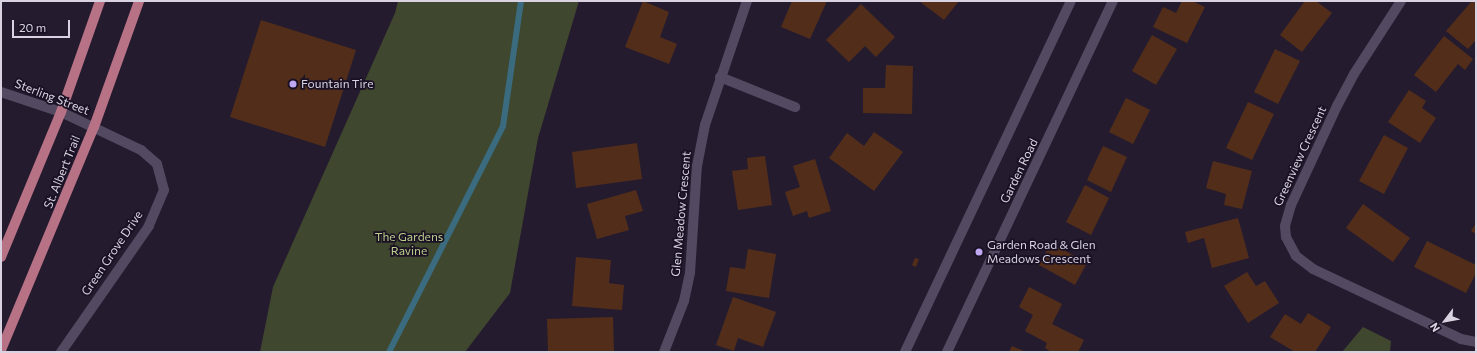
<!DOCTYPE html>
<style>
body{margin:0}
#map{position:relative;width:1477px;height:353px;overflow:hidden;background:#241b2f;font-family:Commissioner,sans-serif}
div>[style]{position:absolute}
.green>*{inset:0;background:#40472f}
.stream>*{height:6px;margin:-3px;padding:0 3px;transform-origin:3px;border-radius:3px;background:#3a6b7f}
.building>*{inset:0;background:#522e1a}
.minor>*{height:10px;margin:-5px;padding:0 5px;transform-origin:5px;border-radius:5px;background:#534960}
.major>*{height:10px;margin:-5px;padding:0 5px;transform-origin:5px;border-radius:5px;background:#b77286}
.dots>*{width:11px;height:11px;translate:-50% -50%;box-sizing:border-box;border:2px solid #1a1125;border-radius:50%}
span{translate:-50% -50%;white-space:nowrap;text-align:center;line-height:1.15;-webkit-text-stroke:3.5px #1a1125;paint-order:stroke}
.poi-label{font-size:12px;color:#d9d3e1}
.left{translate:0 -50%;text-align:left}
.street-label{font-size:12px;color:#d9d3e1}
.park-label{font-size:12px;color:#bbcf8b}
.frame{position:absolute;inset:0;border:2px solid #d9d3e1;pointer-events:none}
.north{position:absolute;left:1425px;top:301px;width:40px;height:40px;-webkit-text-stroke:3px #1a1125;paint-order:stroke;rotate:238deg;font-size:11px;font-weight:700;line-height:16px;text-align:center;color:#d9d3e1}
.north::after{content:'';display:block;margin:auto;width:14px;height:18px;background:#d9d3e1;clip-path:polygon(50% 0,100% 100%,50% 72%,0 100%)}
.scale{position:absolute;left:12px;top:20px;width:58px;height:18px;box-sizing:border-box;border:2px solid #d9d3e1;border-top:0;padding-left:5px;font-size:12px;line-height:14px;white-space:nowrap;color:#d9d3e1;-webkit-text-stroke:3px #1a1125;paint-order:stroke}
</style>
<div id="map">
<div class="green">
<div style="clip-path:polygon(398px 1px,579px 1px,538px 138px,510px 293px,465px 352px,260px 352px,273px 287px,395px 13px)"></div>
<div style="clip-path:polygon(1363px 327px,1391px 341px,1390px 352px,1342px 352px)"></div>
</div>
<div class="stream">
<div style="left:389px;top:352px;width:253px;rotate:-63.2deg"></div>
<div style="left:503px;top:126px;width:126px;rotate:-81.8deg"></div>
</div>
<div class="building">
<div style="clip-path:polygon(643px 1px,669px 12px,660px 37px,677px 44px,669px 64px,625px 47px)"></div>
<div style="clip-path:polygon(792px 1px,827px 1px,810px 39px,781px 27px)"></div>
<div style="clip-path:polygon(919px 1px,959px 1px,944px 20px)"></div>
<div style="clip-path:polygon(1182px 1px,1192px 1px,1205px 7px,1187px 43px,1153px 27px,1163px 7px,1176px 13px)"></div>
<div style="clip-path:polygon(1305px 1px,1316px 1px,1332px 13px,1302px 52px,1280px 35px)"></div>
<div style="clip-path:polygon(1472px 1px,1476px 1px,1476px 40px,1468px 49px,1446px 31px)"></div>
<div style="clip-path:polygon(861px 4px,895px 37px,876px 57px,865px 46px,849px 62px,826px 40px)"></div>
<div style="clip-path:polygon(261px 20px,356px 50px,325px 147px,230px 117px)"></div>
<div style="clip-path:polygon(1152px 35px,1177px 49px,1156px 85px,1132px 71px)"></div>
<div style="clip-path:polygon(1444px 36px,1473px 59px,1465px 70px,1458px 64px,1436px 92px,1414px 75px)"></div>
<div style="clip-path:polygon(1275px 49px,1300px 61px,1278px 104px,1254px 92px)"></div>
<div style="clip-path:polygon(886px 65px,913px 66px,912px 114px,863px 113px,863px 88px,885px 88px)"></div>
<div style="clip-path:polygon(1409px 90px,1426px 101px,1422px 108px,1436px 118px,1420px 143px,1388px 122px)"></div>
<div style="clip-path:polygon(1126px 98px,1150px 110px,1133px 144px,1109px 132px)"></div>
<div style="clip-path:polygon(1248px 102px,1274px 114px,1252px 160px,1226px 148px)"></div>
<div style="clip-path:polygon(874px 132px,903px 152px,874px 191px,829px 158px,847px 133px,864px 146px)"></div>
<div style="clip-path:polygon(1384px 135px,1408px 148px,1384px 194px,1359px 181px)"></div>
<div style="clip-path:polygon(637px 143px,642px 179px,576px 188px,572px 152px)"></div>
<div style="clip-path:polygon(1103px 146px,1127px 157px,1111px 192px,1087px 180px)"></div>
<div style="clip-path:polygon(765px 156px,772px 205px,738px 210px,732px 171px,748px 169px,747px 158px)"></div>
<div style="clip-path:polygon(815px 159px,831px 211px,809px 218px,807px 211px,793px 216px,785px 192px,800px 187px,793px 166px)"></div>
<div style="clip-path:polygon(1213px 161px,1252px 171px,1242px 209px,1224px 205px,1226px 194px,1206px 188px)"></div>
<div style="clip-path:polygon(1085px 185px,1109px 198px,1091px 235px,1066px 222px)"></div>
<div style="clip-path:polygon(636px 190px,643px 211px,625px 216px,629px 230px,597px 239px,587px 204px)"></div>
<div style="clip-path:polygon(1363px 204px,1410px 238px,1393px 262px,1346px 228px)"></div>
<div style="clip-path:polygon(1238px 218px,1249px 258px,1212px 268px,1204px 238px,1188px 243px,1185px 232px)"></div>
<div style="clip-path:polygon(1476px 223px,1476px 234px,1471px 231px)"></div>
<div style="clip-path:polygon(1427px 241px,1476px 265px,1476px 273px,1466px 293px,1414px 267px)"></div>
<div style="clip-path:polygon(1051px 243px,1087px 263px,1075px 285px,1039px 265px)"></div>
<div style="clip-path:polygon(748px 249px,776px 254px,769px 298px,726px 291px,730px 267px,745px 269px)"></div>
<div style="clip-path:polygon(576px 257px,611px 260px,609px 283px,624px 285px,622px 310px,572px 306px)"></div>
<div style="clip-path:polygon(915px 258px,919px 259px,916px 267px,912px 265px)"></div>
<div style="clip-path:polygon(1247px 272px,1256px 286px,1265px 281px,1279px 303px,1248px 323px,1224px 286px)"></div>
<div style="clip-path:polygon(1029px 287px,1062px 304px,1052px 324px,1084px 340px,1078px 352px,1051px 352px,1045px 348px,1047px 343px,1025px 331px,1033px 315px,1019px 307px)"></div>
<div style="clip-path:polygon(733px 297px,776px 312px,763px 347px,738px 338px,734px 351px,716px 345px)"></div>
<div style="clip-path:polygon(1308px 313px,1331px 327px,1315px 352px,1295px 352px,1270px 337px,1285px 314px,1301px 324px)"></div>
<div style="clip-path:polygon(613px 317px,614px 352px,548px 352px,547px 319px)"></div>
<div style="clip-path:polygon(1012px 346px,1026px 352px,1009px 352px)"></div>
</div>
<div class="minor">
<div style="left:1401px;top:1px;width:87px;rotate:122.8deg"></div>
<div style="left:1354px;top:74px;width:36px;rotate:118deg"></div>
<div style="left:1337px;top:106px;width:109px;rotate:114.9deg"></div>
<div style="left:1291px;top:205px;width:22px;rotate:106deg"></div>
<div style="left:1285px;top:226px;width:11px;rotate:85deg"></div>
<div style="left:1286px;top:237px;width:21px;rotate:62deg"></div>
<div style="left:1296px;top:256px;width:21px;rotate:37deg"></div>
<div style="left:1313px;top:269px;width:164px;rotate:25.3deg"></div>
<div style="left:1461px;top:339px;width:15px;rotate:11deg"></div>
<div style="left:720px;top:77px;width:81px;rotate:21.8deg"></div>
<div style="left:1px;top:92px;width:63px;rotate:18.4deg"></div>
<div style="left:61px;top:112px;width:89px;rotate:25.4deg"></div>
<div style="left:141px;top:150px;width:21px;rotate:41deg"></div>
<div style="left:157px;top:164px;width:27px;rotate:75deg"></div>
<div style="left:164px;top:190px;width:39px;rotate:113deg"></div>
<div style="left:149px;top:226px;width:154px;rotate:124.9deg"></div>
<div style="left:664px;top:352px;width:55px;rotate:-68.6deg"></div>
<div style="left:684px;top:301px;width:29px;rotate:-78deg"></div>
<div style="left:690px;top:273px;width:107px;rotate:-86.3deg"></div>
<div style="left:697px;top:166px;width:42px;rotate:-79deg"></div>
<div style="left:705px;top:125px;width:131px;rotate:-71.3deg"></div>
<div style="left:905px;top:352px;width:388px;rotate:-64.7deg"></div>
<div style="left:947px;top:352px;width:388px;rotate:-64.7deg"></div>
</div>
<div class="major">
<div style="left:1px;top:257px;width:157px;rotate:-67.5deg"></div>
<div style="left:61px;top:112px;width:118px;rotate:-70.6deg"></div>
<div style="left:1px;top:350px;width:242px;rotate:-67.4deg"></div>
<div style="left:94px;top:127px;width:134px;rotate:-70.3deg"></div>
</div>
<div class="dots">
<div style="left:293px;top:84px;background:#c1a8f3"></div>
<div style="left:979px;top:252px;background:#c1a8f3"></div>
</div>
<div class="poi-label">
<span class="left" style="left:301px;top:84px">Fountain Tire</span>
<span class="left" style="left:987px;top:252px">Garden Road &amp; Glen<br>Meadows Crescent</span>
</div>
<div class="street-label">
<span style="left:52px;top:97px;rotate:21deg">Sterling Street</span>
<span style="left:1300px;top:156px;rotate:-65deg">Greenview Crescent</span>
<span style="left:1019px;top:171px;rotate:-64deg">Garden Road</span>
<span style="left:62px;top:172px;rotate:-68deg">St. Albert Trail</span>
<span style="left:681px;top:214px;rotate:-85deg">Glen Meadow Crescent</span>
<span style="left:112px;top:253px;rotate:-56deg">Green Grove Drive</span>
</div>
<div class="park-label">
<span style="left:409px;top:244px">The Gardens<br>Ravine</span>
</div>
<div class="frame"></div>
<div class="north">N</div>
<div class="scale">20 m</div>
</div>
